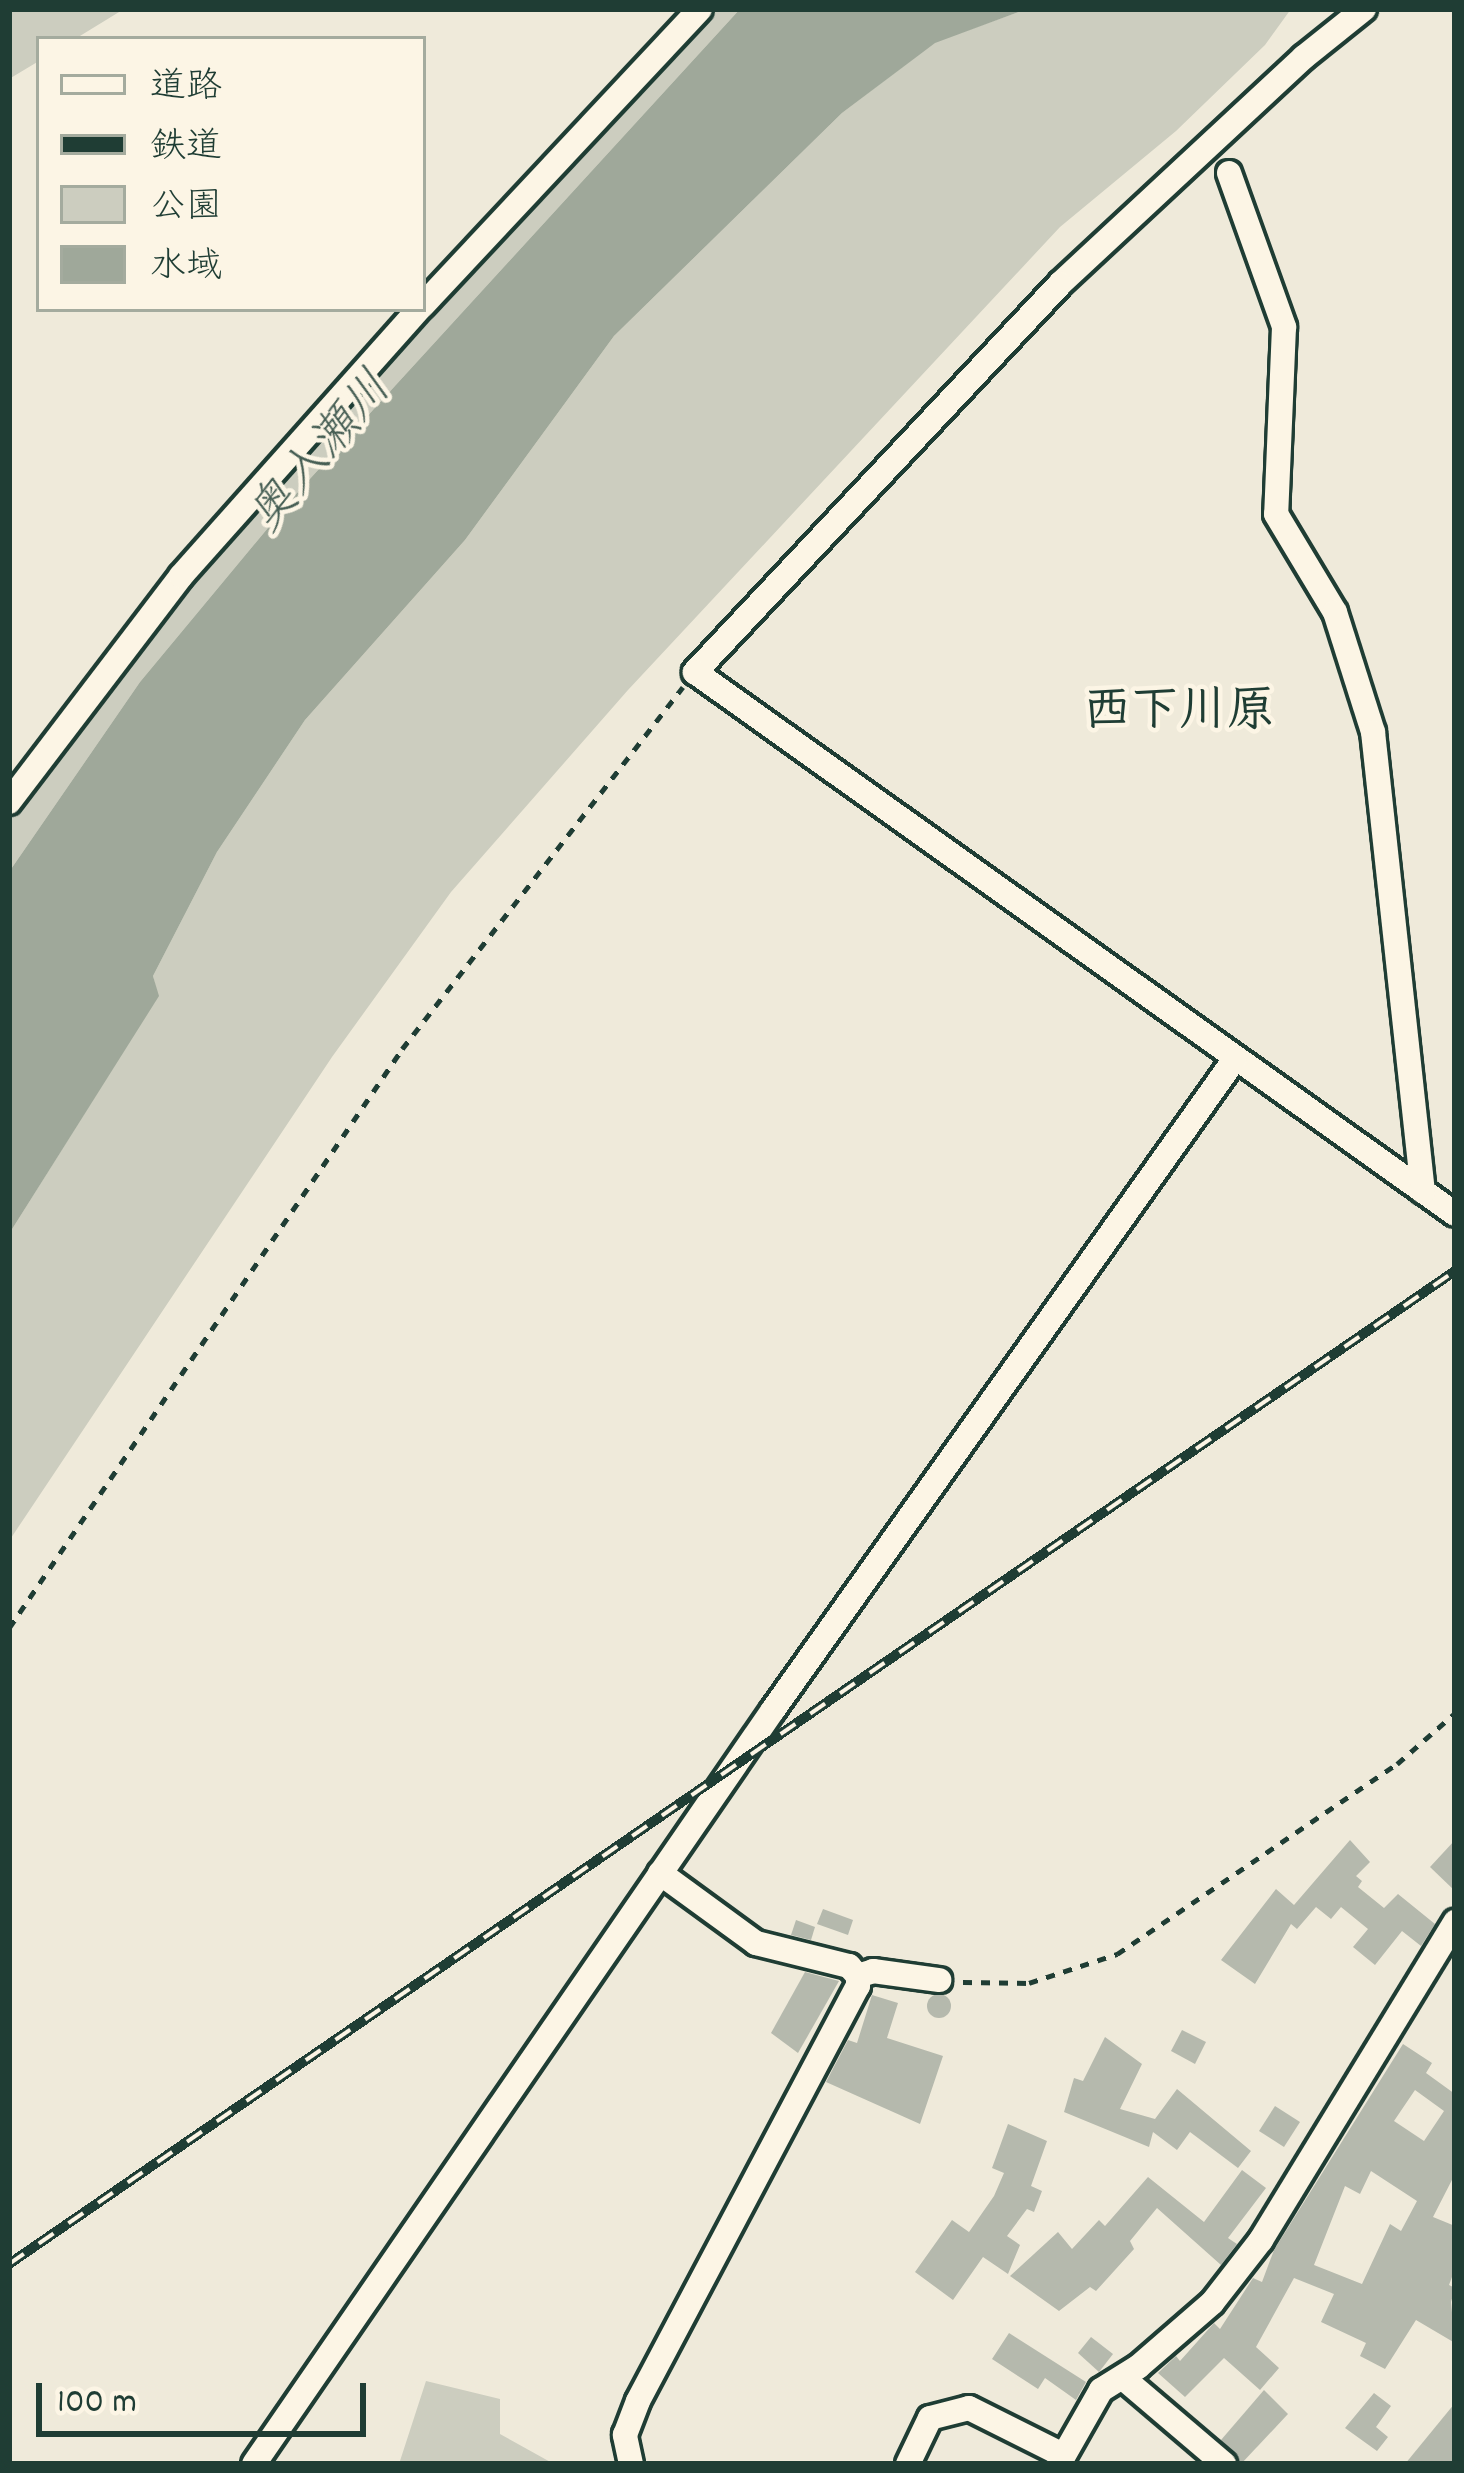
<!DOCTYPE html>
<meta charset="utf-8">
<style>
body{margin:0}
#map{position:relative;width:1464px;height:2473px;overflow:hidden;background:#efeada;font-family:Dekko,"Klee One",sans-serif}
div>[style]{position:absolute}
.green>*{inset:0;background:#cccdbf}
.water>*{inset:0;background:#9fa89a}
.building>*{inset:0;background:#b5b9ad}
.round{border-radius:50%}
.path>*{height:4.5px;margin-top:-2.25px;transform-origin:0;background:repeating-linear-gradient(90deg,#1f3d34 0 9px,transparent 0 18px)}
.roads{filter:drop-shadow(3px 0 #1f3d34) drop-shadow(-3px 0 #1f3d34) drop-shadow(0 3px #1f3d34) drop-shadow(0 -3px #1f3d34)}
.street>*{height:24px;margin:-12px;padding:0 12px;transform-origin:12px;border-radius:12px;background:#fcf5e5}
.rail>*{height:10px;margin-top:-5px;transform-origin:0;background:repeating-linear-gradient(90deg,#fcf5e5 0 18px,#1f3d34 0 36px);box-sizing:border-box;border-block:3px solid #1f3d34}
span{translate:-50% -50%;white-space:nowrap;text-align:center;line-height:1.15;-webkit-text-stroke:9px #fcf5e5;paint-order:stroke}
.water-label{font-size:48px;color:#455d53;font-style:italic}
.neighbourhood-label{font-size:48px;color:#1f3d34;font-weight:700}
.frame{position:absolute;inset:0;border:12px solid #1f3d34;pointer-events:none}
.legend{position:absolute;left:36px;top:36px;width:390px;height:276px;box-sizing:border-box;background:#fcf5e5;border:3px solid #a4ab9e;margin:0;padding:15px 21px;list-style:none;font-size:36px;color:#1f3d34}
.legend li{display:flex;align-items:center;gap:24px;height:60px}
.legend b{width:60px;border:3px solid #a4ab9e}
.scale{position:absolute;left:36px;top:2383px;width:330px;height:54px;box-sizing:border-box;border:6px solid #1f3d34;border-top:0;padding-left:15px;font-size:36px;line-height:42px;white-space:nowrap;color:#1f3d34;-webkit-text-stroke:9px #fcf5e5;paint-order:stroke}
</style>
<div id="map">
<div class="green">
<div style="clip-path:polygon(9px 9px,124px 9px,75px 39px,39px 39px,39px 61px,9px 79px)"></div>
<div style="clip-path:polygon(708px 9px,740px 9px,297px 493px,140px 682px,9px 872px,9px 816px,188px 580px,388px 353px)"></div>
<div style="clip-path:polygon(1027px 9px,1291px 9px,1265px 45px,1176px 131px,1060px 227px,628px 690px,451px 892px,332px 1057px,9px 1541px,9px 1234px,158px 996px,153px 976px,217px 852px,305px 720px,465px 540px,614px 336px,842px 113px,935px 42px)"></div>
<div style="clip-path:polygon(426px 2381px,500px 2399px,500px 2434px,554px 2464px,399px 2464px)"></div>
</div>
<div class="water">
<div style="clip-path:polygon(740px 9px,1027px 9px,935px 43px,842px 113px,614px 336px,465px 540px,305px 720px,217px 852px,153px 976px,159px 996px,9px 1234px,9px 872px,140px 682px,297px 493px)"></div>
</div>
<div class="building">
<div style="clip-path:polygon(1350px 1840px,1370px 1862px,1356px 1876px,1362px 1881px,1358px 1887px,1384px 1908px,1398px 1894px,1435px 1924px,1421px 1946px,1402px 1931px,1375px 1965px,1353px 1947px,1368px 1929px,1341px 1907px,1331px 1919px,1316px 1907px,1297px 1929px,1291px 1924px,1255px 1984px,1221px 1960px,1276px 1889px,1294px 1905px)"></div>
<div style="clip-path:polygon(1455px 1840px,1455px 1891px,1430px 1867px)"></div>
<div style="clip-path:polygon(823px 1909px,853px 1920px,848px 1935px,817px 1924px)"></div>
<div style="clip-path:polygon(796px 1920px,815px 1927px,811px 1940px,791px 1935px)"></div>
<div style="clip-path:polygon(805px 1972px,839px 1981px,798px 2053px,771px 2033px)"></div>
<div class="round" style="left:927px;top:1994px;width:24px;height:24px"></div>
<div style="clip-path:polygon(872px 1995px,898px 2003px,887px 2038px,943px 2056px,920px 2124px,826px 2082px,848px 2040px,857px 2043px)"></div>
<div style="clip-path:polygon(1182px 2030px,1206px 2042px,1195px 2064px,1171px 2051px)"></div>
<div style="clip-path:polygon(1105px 2037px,1142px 2064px,1120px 2109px,1155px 2119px,1177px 2089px,1251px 2151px,1238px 2168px,1190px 2132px,1177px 2150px,1153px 2132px,1149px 2147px,1064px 2112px,1074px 2078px,1083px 2081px)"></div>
<div style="clip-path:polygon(evenodd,1403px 2044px,1432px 2063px,1426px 2073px,1455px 2094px,1455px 2174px,1433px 2217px,1455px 2226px,1455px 2269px,1449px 2285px,1455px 2288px,1451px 2302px,1455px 2343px,1416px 2320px,1385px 2369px,1360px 2356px,1366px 2343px,1321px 2322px,1334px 2294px,1294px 2278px,1256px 2347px,1279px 2368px,1260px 2390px,1224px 2358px,1185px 2397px,1158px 2373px,1176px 2356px,1180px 2361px,1214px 2323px,1220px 2329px,1253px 2278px,1262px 2282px,1274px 2250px,1403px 2044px,1415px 2090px,1444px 2111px,1424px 2141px,1394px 2121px,1415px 2090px,1403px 2044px,1371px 2171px,1417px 2201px,1401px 2231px,1390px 2224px,1362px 2284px,1314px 2265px,1345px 2186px,1360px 2194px,1371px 2171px)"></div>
<div style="clip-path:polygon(1275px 2106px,1300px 2122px,1284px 2147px,1259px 2131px)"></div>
<div style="clip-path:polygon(1008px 2124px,1047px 2141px,1031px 2186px,1042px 2191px,1034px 2212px,1027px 2209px,1007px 2236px,1020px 2245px,1008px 2274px,983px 2257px,953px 2300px,915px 2272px,952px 2220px,969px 2232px,994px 2196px,1004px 2173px,992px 2168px)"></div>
<div style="clip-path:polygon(1242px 2170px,1266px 2188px,1228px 2238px,1237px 2244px,1221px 2265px,1157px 2208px,1130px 2241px,1134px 2249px,1096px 2291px,1090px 2287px,1059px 2311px,1010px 2276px,1058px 2232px,1072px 2249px,1099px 2220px,1105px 2226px,1148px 2177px,1204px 2222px)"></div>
<div style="clip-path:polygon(1009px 2333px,1086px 2382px,1076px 2400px,1045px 2378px,1038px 2389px,992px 2359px)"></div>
<div style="clip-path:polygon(1091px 2337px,1113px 2354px,1099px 2372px,1078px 2353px)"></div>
<div style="clip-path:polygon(1264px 2390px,1288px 2414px,1241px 2464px,1221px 2440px)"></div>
<div style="clip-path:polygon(1374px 2393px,1391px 2406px,1376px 2427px,1388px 2437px,1377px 2451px,1345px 2428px)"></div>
<div style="clip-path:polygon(1455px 2403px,1455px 2464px,1405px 2464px)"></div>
</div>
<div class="path">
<div style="left:9px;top:1628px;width:700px;rotate:-55.83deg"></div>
<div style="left:402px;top:1049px;width:458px;rotate:-52.2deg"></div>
<div style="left:963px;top:1982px;width:66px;rotate:0.9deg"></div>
<div style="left:1029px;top:1983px;width:93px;rotate:-18.2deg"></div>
<div style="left:1117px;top:1954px;width:338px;rotate:-34.2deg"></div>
<div style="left:1397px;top:1764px;width:77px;rotate:-41.3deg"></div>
</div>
<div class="roads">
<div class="street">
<div style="left:1364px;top:9px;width:77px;rotate:141.3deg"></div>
<div style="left:1304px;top:57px;width:333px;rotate:137.1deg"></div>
<div style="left:1060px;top:284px;width:533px;rotate:133.25deg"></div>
<div style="left:695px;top:672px;width:933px;rotate:35.49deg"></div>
<div style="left:1229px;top:173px;width:164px;rotate:70.3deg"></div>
<div style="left:1284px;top:327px;width:187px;rotate:92.4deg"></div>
<div style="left:1276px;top:514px;width:114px;rotate:59deg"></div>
<div style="left:1335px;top:612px;width:126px;rotate:72.4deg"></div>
<div style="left:1373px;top:732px;width:462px;rotate:83.8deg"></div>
<div style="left:423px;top:305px;width:405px;rotate:-46.9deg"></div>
<div style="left:9px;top:802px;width:284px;rotate:-52.7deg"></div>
<div style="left:181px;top:576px;width:358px;rotate:-48.3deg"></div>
<div style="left:660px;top:1873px;width:119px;rotate:36.1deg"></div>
<div style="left:756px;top:1943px;width:96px;rotate:13.9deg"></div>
<div style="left:849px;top:1966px;width:13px;rotate:48deg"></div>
<div style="left:858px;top:1976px;width:16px;rotate:-18deg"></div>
<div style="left:873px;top:1971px;width:67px;rotate:7.8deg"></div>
<div style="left:1123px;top:2378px;width:133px;rotate:40.4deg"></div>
<div style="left:254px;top:2464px;width:915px;rotate:-55.46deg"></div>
<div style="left:773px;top:1710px;width:797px;rotate:-54.65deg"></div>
<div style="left:631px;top:2464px;width:30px;rotate:-102deg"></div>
<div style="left:625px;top:2435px;width:36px;rotate:-69deg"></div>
<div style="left:638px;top:2401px;width:470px;rotate:-62.1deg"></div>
<div style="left:858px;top:1986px;width:10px;rotate:-90deg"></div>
<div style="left:908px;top:2464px;width:51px;rotate:-64.4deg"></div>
<div style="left:930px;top:2418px;width:40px;rotate:-14.4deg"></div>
<div style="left:969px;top:2408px;width:105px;rotate:26.6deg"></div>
<div style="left:1059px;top:2464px;width:85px;rotate:-60.4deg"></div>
<div style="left:1101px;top:2390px;width:44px;rotate:-31.9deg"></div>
<div style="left:1138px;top:2367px;width:98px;rotate:-40.9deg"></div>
<div style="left:1212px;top:2303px;width:80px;rotate:-52.1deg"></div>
<div style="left:1261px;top:2240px;width:373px;rotate:-58.6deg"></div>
</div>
</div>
<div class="rail">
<div style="left:9px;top:2264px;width:1754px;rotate:-34.48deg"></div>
</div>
<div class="water-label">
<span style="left:323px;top:454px;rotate:-50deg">奥入瀬川</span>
</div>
<div class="neighbourhood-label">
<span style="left:1179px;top:715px">西下川原</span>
</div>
<div class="frame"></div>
<ul class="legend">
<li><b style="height:15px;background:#fcf5e5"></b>道路</li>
<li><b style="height:15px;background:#1f3d34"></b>鉄道</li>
<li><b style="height:33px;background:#cccdbf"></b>公園</li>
<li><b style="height:33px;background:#9fa89a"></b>水域</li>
</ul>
<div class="scale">100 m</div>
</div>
